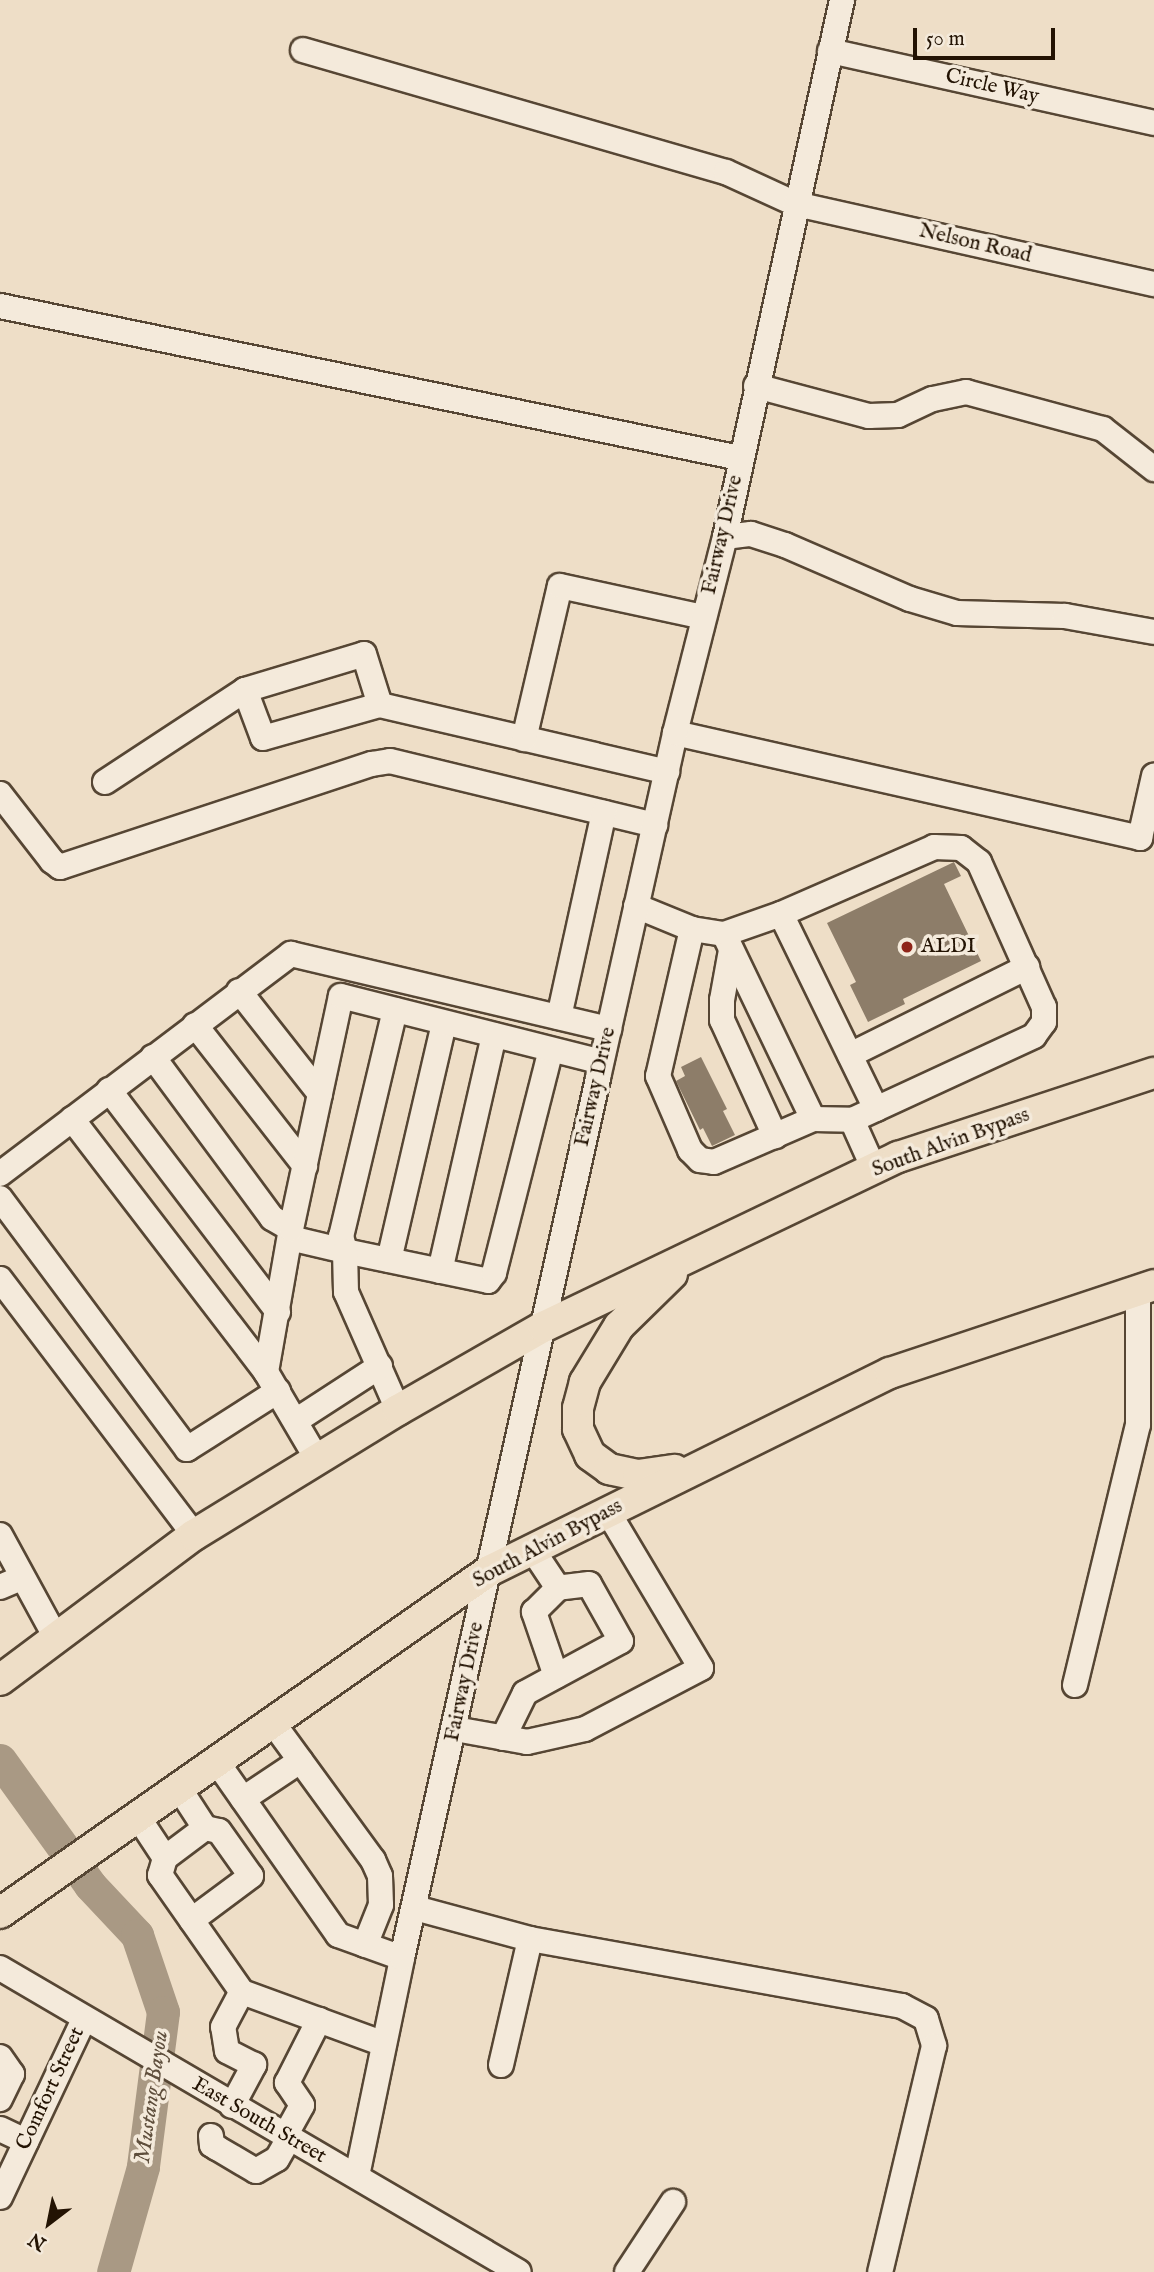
<!DOCTYPE html>
<style>
body{margin:0}
#map{position:relative;width:1154px;height:2272px;overflow:hidden;background:#eedec7;font-family:"IM FELL English",serif}
div>[style]{position:absolute}
.river>*{height:33px;margin:-16.5px;padding:0 16.5px;transform-origin:16.5px;border-radius:16.5px;background:#a99984}
.building>*{inset:0;background:#8d7d69}
.roads{filter:drop-shadow(2px 0 #564634) drop-shadow(-2px 0 #564634) drop-shadow(0 2px #564634) drop-shadow(0 -2px #564634)}
.minor>*{height:24px;margin:-12px;padding:0 12px;transform-origin:12px;border-radius:12px;background:#f4eadb}
.major>*{height:30px;margin:-15px;padding:0 15px;transform-origin:15px;border-radius:15px;background:#eedec7}
.dots>*{width:19px;height:19px;translate:-50% -50%;box-sizing:border-box;border:4px solid #f4eadb;border-radius:50%}
span{translate:-50% -50%;white-space:nowrap;text-align:center;line-height:1.15;-webkit-text-stroke:7px #f4eadb;paint-order:stroke}
.street-label{font-size:21px;color:#231303}
.poi-label{font-size:21px;color:#231303}
.left{translate:0 -50%;text-align:left}
.water-label{font-size:23px;color:#5f4f3d;font-style:italic}
.north{position:absolute;left:14px;top:2188px;width:70px;height:70px;-webkit-text-stroke:5px #f4eadb;paint-order:stroke;rotate:212deg;font-size:19px;font-weight:700;line-height:28px;text-align:center;color:#231303}
.north::after{content:'';display:block;margin:auto;width:24px;height:32px;background:#231303;clip-path:polygon(50% 0,100% 100%,50% 72%,0 100%)}
.scale{position:absolute;left:913px;top:28px;width:142px;height:32px;box-sizing:border-box;border:4px solid #231303;border-top:0;padding-left:9px;font-size:21px;line-height:24px;white-space:nowrap;color:#231303;-webkit-text-stroke:5px #f4eadb;paint-order:stroke}
</style>
<div id="map">
<div class="river">
<div style="left:0;top:1760px;width:154px;rotate:54.2deg"></div>
<div style="left:90px;top:1885px;width:69px;rotate:46.8deg"></div>
<div style="left:137px;top:1935px;width:81px;rotate:71.3deg"></div>
<div style="left:163px;top:2012px;width:156px;rotate:97.4deg"></div>
<div style="left:143px;top:2167px;width:109px;rotate:105.9deg"></div>
</div>
<div class="building">
<div style="clip-path:polygon(954px 862px,961px 876px,944px 884px,981px 961px,903px 999px,905px 1004px,868px 1022px,850px 985px,856px 982px,827px 923px)"></div>
<div style="clip-path:polygon(701px 1057px,727px 1109px,723px 1111px,735px 1135px,712px 1146px,703px 1128px,700px 1130px,676px 1081px,685px 1076px,681px 1067px)"></div>
</div>
<div class="roads">
<div class="minor">
<div style="left:303px;top:50px;width:440px;rotate:16.1deg"></div>
<div style="left:726px;top:172px;width:77px;rotate:24.6deg"></div>
<div style="left:796px;top:204px;width:367px;rotate:12.6deg"></div>
<div style="left:830px;top:51px;width:332px;rotate:12.5deg"></div>
<div style="left:0;top:306px;width:755px;rotate:11.61deg"></div>
<div style="left:756px;top:386px;width:117px;rotate:14.9deg"></div>
<div style="left:869px;top:416px;width:29px;rotate:-2deg"></div>
<div style="left:898px;top:415px;width:38px;rotate:-25deg"></div>
<div style="left:933px;top:399px;width:34px;rotate:-12deg"></div>
<div style="left:966px;top:392px;width:142px;rotate:15.1deg"></div>
<div style="left:1103px;top:429px;width:65px;rotate:38.1deg"></div>
<div style="left:725px;top:537px;width:26px;rotate:-7deg"></div>
<div style="left:751px;top:534px;width:36px;rotate:18deg"></div>
<div style="left:785px;top:545px;width:136px;rotate:23.4deg"></div>
<div style="left:910px;top:599px;width:49px;rotate:16.6deg"></div>
<div style="left:957px;top:613px;width:108px;rotate:1.6deg"></div>
<div style="left:1065px;top:616px;width:90px;rotate:10.2deg"></div>
<div style="left:245px;top:690px;width:51px;rotate:69.4deg"></div>
<div style="left:263px;top:738px;width:122px;rotate:-15.8deg"></div>
<div style="left:380px;top:705px;width:295px;rotate:13.1deg"></div>
<div style="left:675px;top:733px;width:477px;rotate:12.7deg"></div>
<div style="left:1140px;top:838px;width:64px;rotate:-77.3deg"></div>
<div style="left:524px;top:739px;width:157px;rotate:-76.8deg"></div>
<div style="left:560px;top:586px;width:146px;rotate:12.2deg"></div>
<div style="left:105px;top:782px;width:168px;rotate:-33.3deg"></div>
<div style="left:245px;top:690px;width:124px;rotate:-16.8deg"></div>
<div style="left:364px;top:654px;width:53px;rotate:72.6deg"></div>
<div style="left:0;top:794px;width:85px;rotate:52.2deg"></div>
<div style="left:52px;top:861px;width:10px;rotate:37deg"></div>
<div style="left:60px;top:867px;width:329px;rotate:-18.3deg"></div>
<div style="left:372px;top:764px;width:18px;rotate:-9deg"></div>
<div style="left:390px;top:761px;width:273px;rotate:13.6deg"></div>
<div style="left:636px;top:906px;width:61px;rotate:22.3deg"></div>
<div style="left:692px;top:929px;width:151px;rotate:103deg"></div>
<div style="left:658px;top:1076px;width:81px;rotate:66.6deg"></div>
<div style="left:690px;top:1150px;width:14px;rotate:45deg"></div>
<div style="left:700px;top:1160px;width:14px;rotate:8deg"></div>
<div style="left:714px;top:1162px;width:108px;rotate:-23.5deg"></div>
<div style="left:813px;top:1119px;width:39px;rotate:1deg"></div>
<div style="left:852px;top:1120px;width:54px;rotate:65.8deg"></div>
<div style="left:781px;top:914px;width:217px;rotate:64deg"></div>
<div style="left:692px;top:929px;width:32px;rotate:9deg"></div>
<div style="left:724px;top:934px;width:60px;rotate:-19.3deg"></div>
<div style="left:781px;top:914px;width:167px;rotate:-23.6deg"></div>
<div style="left:934px;top:847px;width:27px;rotate:2deg"></div>
<div style="left:961px;top:848px;width:23px;rotate:38deg"></div>
<div style="left:979px;top:862px;width:159px;rotate:65.9deg"></div>
<div style="left:1044px;top:1007px;width:15px;rotate:90deg"></div>
<div style="left:1044px;top:1022px;width:17px;rotate:126deg"></div>
<div style="left:1034px;top:1036px;width:200px;rotate:155.2deg"></div>
<div style="left:724px;top:934px;width:205px;rotate:64.3deg"></div>
<div style="left:731px;top:950px;width:51px;rotate:100.2deg"></div>
<div style="left:722px;top:1000px;width:20px;rotate:90deg"></div>
<div style="left:722px;top:1020px;width:128px;rotate:65.4deg"></div>
<div style="left:239px;top:991px;width:131px;rotate:51.8deg"></div>
<div style="left:395px;top:1010px;width:232px;rotate:103.4deg"></div>
<div style="left:341px;top:1236px;width:16px;rotate:75deg"></div>
<div style="left:345px;top:1251px;width:146px;rotate:11.8deg"></div>
<div style="left:488px;top:1281px;width:10px;rotate:-53deg"></div>
<div style="left:494px;top:1273px;width:230px;rotate:-75.7deg"></div>
<div style="left:559px;top:1017px;width:209px;rotate:-77.6deg"></div>
<div style="left:195px;top:1025px;width:179px;rotate:52deg"></div>
<div style="left:850px;top:1055px;width:198px;rotate:-26.4deg"></div>
<div style="left:153px;top:1057px;width:200px;rotate:53.5deg"></div>
<div style="left:272px;top:1218px;width:22px;rotate:30deg"></div>
<div style="left:109px;top:1090px;width:279px;rotate:52.7deg"></div>
<div style="left:72px;top:1119px;width:319px;rotate:52.5deg"></div>
<div style="left:0;top:1174px;width:365px;rotate:-37.1deg"></div>
<div style="left:291px;top:954px;width:327px;rotate:13.3deg"></div>
<div style="left:0;top:1198px;width:313px;rotate:53.3deg"></div>
<div style="left:187px;top:1449px;width:108px;rotate:-32.5deg"></div>
<div style="left:290px;top:1238px;width:57px;rotate:13.3deg"></div>
<div style="left:345px;top:1251px;width:41px;rotate:88.6deg"></div>
<div style="left:346px;top:1292px;width:129px;rotate:66.2deg"></div>
<div style="left:389px;top:1260px;width:243px;rotate:-76.9deg"></div>
<div style="left:440px;top:1271px;width:242px;rotate:-77.1deg"></div>
<div style="left:0;top:1279px;width:321px;rotate:52.8deg"></div>
<div style="left:297px;top:1420px;width:99px;rotate:-33deg"></div>
<div style="left:317px;top:1459px;width:101px;rotate:-120.4deg"></div>
<div style="left:266px;top:1372px;width:145px;rotate:-80.1deg"></div>
<div style="left:291px;top:1229px;width:238px;rotate:-77.9deg"></div>
<div style="left:341px;top:996px;width:268px;rotate:14.2deg"></div>
<div style="left:0;top:1535px;width:115px;rotate:61.4deg"></div>
<div style="left:0;top:1587px;width:23px;rotate:-23deg"></div>
<div style="left:556px;top:1676px;width:68px;rotate:-109deg"></div>
<div style="left:534px;top:1612px;width:34px;rotate:-45deg"></div>
<div style="left:1075px;top:1685px;width:268px;rotate:-76.4deg"></div>
<div style="left:1138px;top:1425px;width:135px;rotate:-90deg"></div>
<div style="left:273px;top:1723px;width:170px;rotate:53.9deg"></div>
<div style="left:373px;top:1860px;width:17px;rotate:66deg"></div>
<div style="left:380px;top:1876px;width:29px;rotate:88deg"></div>
<div style="left:381px;top:1905px;width:43px;rotate:111.8deg"></div>
<div style="left:455px;top:1729px;width:73px;rotate:10.2deg"></div>
<div style="left:527px;top:1742px;width:59px;rotate:-12.6deg"></div>
<div style="left:585px;top:1729px;width:131px;rotate:-27.7deg"></div>
<div style="left:701px;top:1668px;width:182px;rotate:-120.8deg"></div>
<div style="left:503px;top:1738px;width:50px;rotate:-63.9deg"></div>
<div style="left:525px;top:1693px;width:109px;rotate:-28.4deg"></div>
<div style="left:621px;top:1641px;width:65px;rotate:-119.3deg"></div>
<div style="left:589px;top:1584px;width:31px;rotate:173deg"></div>
<div style="left:558px;top:1588px;width:47px;rotate:-123.7deg"></div>
<div style="left:217px;top:1762px;width:211px;rotate:55deg"></div>
<div style="left:338px;top:1935px;width:68px;rotate:19.8deg"></div>
<div style="left:179px;top:1788px;width:48px;rotate:57deg"></div>
<div style="left:205px;top:1828px;width:14px;rotate:12deg"></div>
<div style="left:219px;top:1831px;width:55px;rotate:54.6deg"></div>
<div style="left:251px;top:1876px;width:74px;rotate:143.3deg"></div>
<div style="left:243px;top:1799px;width:69px;rotate:-33.7deg"></div>
<div style="left:138px;top:1817px;width:49px;rotate:56.6deg"></div>
<div style="left:165px;top:1858px;width:18px;rotate:106deg"></div>
<div style="left:160px;top:1875px;width:143px;rotate:55deg"></div>
<div style="left:242px;top:1992px;width:151px;rotate:20.1deg"></div>
<div style="left:165px;top:1858px;width:50px;rotate:-36.9deg"></div>
<div style="left:415px;top:1908px;width:119px;rotate:15.1deg"></div>
<div style="left:530px;top:1939px;width:378px;rotate:10.2deg"></div>
<div style="left:902px;top:2006px;width:27px;rotate:28deg"></div>
<div style="left:926px;top:2019px;width:28px;rotate:73deg"></div>
<div style="left:934px;top:2046px;width:232px;rotate:103.4deg"></div>
<div style="left:0;top:1968px;width:601px;rotate:30.36deg"></div>
<div style="left:0;top:2057px;width:21px;rotate:55deg"></div>
<div style="left:12px;top:2074px;width:28px;rotate:116deg"></div>
<div style="left:501px;top:2065px;width:129px;rotate:-77deg"></div>
<div style="left:232px;top:2106px;width:47px;rotate:-61.8deg"></div>
<div style="left:254px;top:2065px;width:30px;rotate:-153deg"></div>
<div style="left:227px;top:2051px;width:24px;rotate:-99deg"></div>
<div style="left:223px;top:2027px;width:40px;rotate:-62deg"></div>
<div style="left:0;top:2129px;width:29px;rotate:25deg"></div>
<div style="left:211px;top:2136px;width:9px;rotate:84deg"></div>
<div style="left:212px;top:2145px;width:6px;rotate:31deg"></div>
<div style="left:217px;top:2148px;width:45px;rotate:30.5deg"></div>
<div style="left:256px;top:2171px;width:24px;rotate:-30deg"></div>
<div style="left:277px;top:2159px;width:24px;rotate:-60deg"></div>
<div style="left:285px;top:2136px;width:35px;rotate:-61deg"></div>
<div style="left:302px;top:2105px;width:27px;rotate:-124deg"></div>
<div style="left:287px;top:2083px;width:71px;rotate:-63.1deg"></div>
<div style="left:357px;top:2176px;width:223px;rotate:-78.3deg"></div>
<div style="left:402px;top:1958px;width:902px;rotate:-77.44deg"></div>
<div style="left:598px;top:1078px;width:353px;rotate:-77.4deg"></div>
<div style="left:675px;top:733px;width:202px;rotate:-75.7deg"></div>
<div style="left:725px;top:537px;width:550px;rotate:-77.71deg"></div>
<div style="left:0;top:2197px;width:197px;rotate:-64.7deg"></div>
<div style="left:627px;top:2272px;width:84px;rotate:-56.7deg"></div>
</div>
<div class="major">
<div style="left:672px;top:1274px;width:74px;rotate:135.5deg"></div>
<div style="left:619px;top:1326px;width:66px;rotate:121.3deg"></div>
<div style="left:585px;top:1382px;width:27px;rotate:105deg"></div>
<div style="left:578px;top:1408px;width:21px;rotate:90deg"></div>
<div style="left:578px;top:1429px;width:29px;rotate:65deg"></div>
<div style="left:590px;top:1455px;width:24px;rotate:36deg"></div>
<div style="left:609px;top:1469px;width:30px;rotate:12deg"></div>
<div style="left:638px;top:1475px;width:37px;rotate:-8deg"></div>
<div style="left:0;top:1680px;width:242px;rotate:-36.8deg"></div>
<div style="left:194px;top:1535px;width:239px;rotate:-31.5deg"></div>
<div style="left:398px;top:1410px;width:167px;rotate:-29.8deg"></div>
<div style="left:543px;top:1327px;width:394px;rotate:-25.6deg"></div>
<div style="left:898px;top:1157px;width:269px;rotate:-18.2deg"></div>
<div style="left:0;top:1913px;width:597px;rotate:-34.97deg"></div>
<div style="left:489px;top:1571px;width:447px;rotate:-26.3deg"></div>
<div style="left:890px;top:1373px;width:278px;rotate:-18.4deg"></div>
</div>
</div>
<div class="dots">
<div style="left:907px;top:947px;background:#8f2418"></div>
</div>
<div class="street-label">
<span style="left:992px;top:87px;rotate:13deg">Circle Way</span>
<span style="left:975px;top:244px;rotate:13deg">Nelson Road</span>
<span style="left:723px;top:535px;rotate:-77deg">Fairway Drive</span>
<span style="left:596px;top:1087px;rotate:-77deg">Fairway Drive</span>
<span style="left:951px;top:1143px;rotate:-20deg">South Alvin Bypass</span>
<span style="left:548px;top:1544px;rotate:-28deg">South Alvin Bypass</span>
<span style="left:465px;top:1682px;rotate:-78deg">Fairway Drive</span>
<span style="left:51px;top:2089px;rotate:-65deg">Comfort Street</span>
<span style="left:259px;top:2121px;rotate:30deg">East South Street</span>
</div>
<div class="poi-label">
<span class="left" style="left:921px;top:947px">ALDI</span>
</div>
<div class="water-label">
<span style="left:152px;top:2097px;rotate:-82deg">Mustang Bayou</span>
</div>
<div class="north">N</div>
<div class="scale">50 m</div>
</div>
